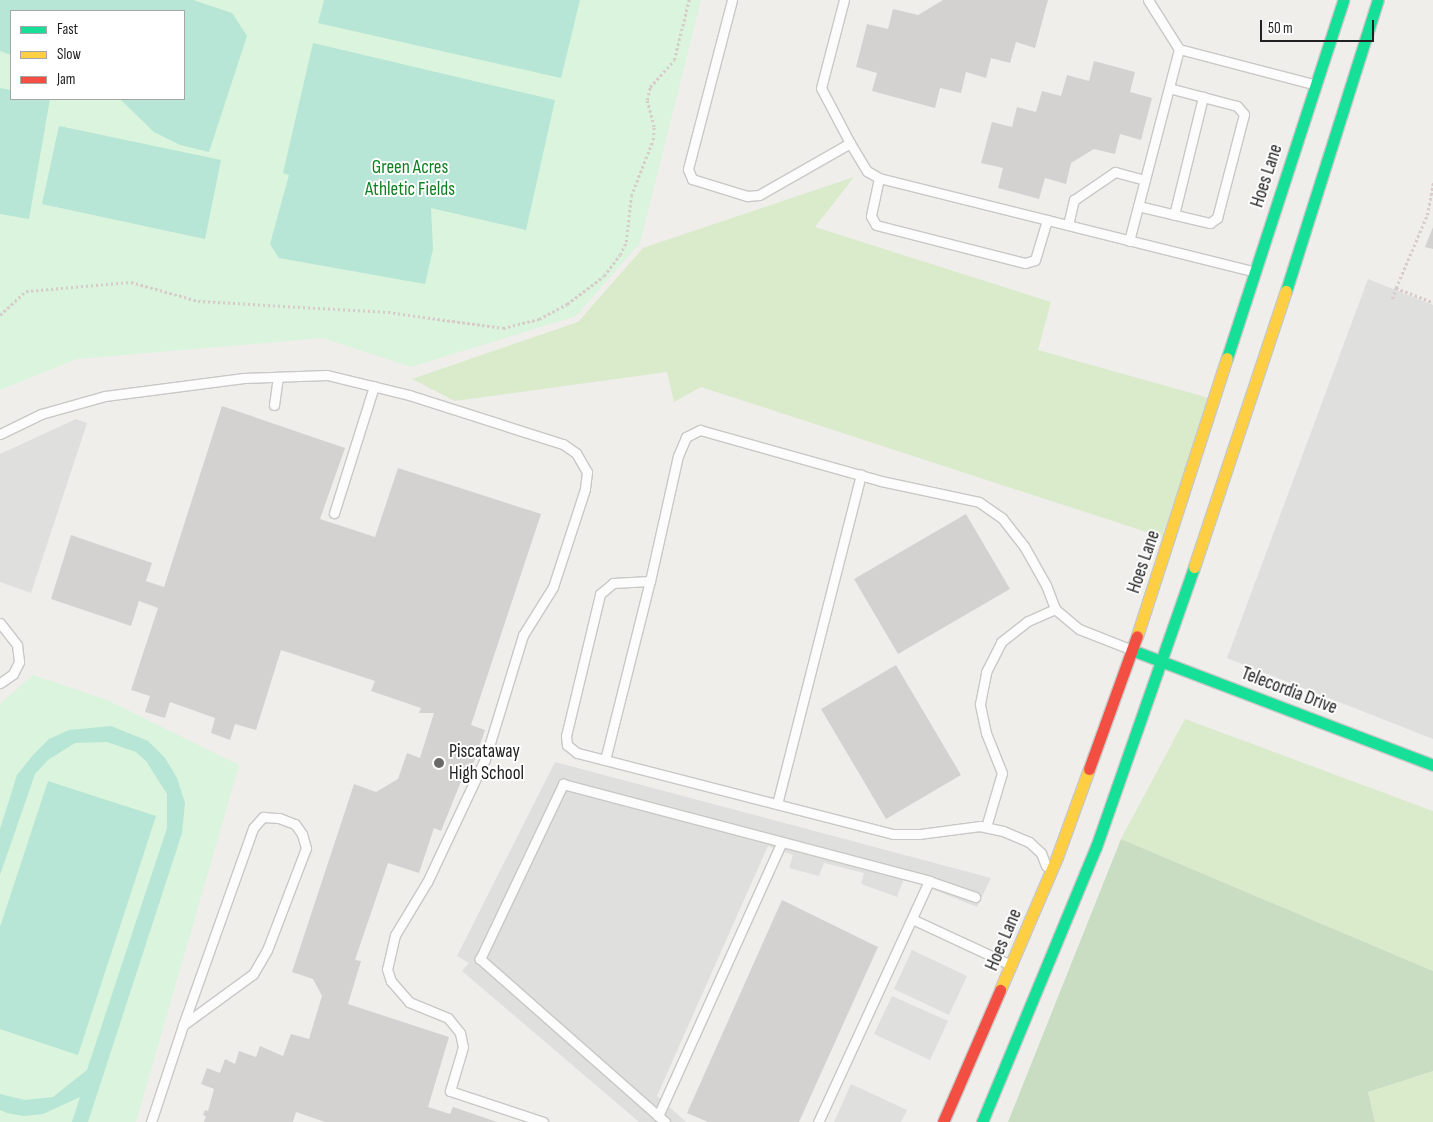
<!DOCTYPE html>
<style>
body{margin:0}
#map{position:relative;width:1433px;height:1122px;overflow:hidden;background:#efeeeb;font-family:"Sofia Sans Condensed",sans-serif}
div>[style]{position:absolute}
.grass>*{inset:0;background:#d9ebcb}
.forest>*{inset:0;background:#c8ddc1}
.park>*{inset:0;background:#daf4dd}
.pitch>*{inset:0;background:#b7e5d6}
.parking>*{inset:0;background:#dfdfde}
.building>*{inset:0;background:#d4d2d0}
.path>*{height:2.5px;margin-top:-1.25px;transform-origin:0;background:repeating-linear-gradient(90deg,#d7ccc9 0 2.5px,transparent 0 5px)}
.roads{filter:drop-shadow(1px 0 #c8c8c6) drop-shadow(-1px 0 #c8c8c6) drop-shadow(0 1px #c8c8c6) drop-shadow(0 -1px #c8c8c6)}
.lane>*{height:9px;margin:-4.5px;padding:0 4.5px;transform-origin:4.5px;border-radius:4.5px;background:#fdfcfc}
.fast>*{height:11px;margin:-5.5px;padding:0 5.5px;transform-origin:5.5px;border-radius:5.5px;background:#16e098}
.slow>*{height:11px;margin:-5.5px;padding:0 5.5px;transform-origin:5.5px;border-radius:5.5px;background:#ffcf43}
.jam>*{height:11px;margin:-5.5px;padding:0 5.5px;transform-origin:5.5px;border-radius:5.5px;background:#f24e42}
.dots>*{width:14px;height:14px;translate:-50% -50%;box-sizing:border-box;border:2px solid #fff;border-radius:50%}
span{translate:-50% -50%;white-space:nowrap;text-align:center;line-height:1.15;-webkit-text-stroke:4px #fff;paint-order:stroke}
.park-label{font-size:19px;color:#0f8023}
.street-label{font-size:19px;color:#212121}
.poi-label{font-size:19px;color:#212121}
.left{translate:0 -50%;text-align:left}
.legend{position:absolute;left:10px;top:10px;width:175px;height:90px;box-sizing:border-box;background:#fff;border:1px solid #a6a6a6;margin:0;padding:6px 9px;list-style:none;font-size:15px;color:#212121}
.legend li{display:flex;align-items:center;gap:10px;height:25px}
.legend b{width:25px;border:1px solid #a6a6a6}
.scale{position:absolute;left:1260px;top:20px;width:114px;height:22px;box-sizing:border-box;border:2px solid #212121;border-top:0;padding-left:6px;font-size:15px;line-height:18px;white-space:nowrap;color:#212121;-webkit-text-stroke:4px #fff;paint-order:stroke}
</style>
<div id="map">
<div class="grass">
<div style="clip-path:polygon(854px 177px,815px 227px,1051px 302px,1038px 350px,1209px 398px,1162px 537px,701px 387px,674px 402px,667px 372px,455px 401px,412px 379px,578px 322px,643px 248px)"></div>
<div style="clip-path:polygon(1185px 719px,1433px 811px,1433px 971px,1121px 839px)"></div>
<div style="clip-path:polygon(1433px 1071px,1433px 1122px,1375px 1122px,1368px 1092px)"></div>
</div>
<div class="forest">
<div style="clip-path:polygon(1121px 839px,1433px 971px,1433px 1071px,1368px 1092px,1375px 1122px,1008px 1122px)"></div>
</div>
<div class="park">
<div style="clip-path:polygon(evenodd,0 0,701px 0,640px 243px,576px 316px,411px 367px,323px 338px,77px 359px,0 390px,0 0,11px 11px,184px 11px,184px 99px,11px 99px,11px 11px)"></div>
<div style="clip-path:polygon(33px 675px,107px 700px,239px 765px,136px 1122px,0 1122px,0 704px)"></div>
</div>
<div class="pitch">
<div style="clip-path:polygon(0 0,193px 0,232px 13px,247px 36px,209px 152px,180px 145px,154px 132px,120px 99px,184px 99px,184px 11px,11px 11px,11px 55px,0 51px)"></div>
<div style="clip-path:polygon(324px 0,580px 0,561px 78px,318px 23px)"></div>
<div style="clip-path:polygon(313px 43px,555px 100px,526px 230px,431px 208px,433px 249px,425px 284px,279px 258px,270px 244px,289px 175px,283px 173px)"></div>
<div style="clip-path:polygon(0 88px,11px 90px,11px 99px,50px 99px,29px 219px,0 214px)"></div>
<div style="clip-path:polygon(59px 126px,221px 160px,205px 239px,42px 204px)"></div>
<div style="clip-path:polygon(111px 726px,148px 741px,165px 758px,177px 778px,185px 803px,182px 833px,88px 1122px,72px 1122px,80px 1097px,43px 1114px,24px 1116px,7px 1113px,0 1110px,0 1094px,25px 1100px,53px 1097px,87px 1070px,167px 828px,167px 794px,146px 761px,136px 752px,107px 742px,75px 743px,48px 760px,35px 774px,0 875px,0 829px,17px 775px,33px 755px,49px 739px,69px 730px)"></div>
<div style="clip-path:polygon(48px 781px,156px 816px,78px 1055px,0 1029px,0 927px)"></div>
</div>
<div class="parking">
<div style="clip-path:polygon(1368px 279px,1433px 305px,1433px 739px,1227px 658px)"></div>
<div style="clip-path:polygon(76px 419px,87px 423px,31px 593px,0 582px,0 454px)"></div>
<div style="clip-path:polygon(555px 762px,991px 878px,977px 907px,904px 878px,897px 897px,861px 884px,864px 873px,824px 863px,819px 876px,789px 868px,793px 855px,768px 846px,657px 1096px,686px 1122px,639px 1122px,462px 971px,469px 963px,457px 956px)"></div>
<div style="clip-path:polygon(912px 950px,967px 976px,949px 1015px,894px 989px)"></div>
<div style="clip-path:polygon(892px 996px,948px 1021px,930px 1060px,874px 1034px)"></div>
<div style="clip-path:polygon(851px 1084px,907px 1110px,901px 1122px,834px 1122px)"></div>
</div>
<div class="building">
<div style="clip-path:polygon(943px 0,1048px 0,1035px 48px,1016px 42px,1010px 63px,991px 58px,986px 78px,966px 72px,961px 93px,940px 88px,935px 108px,872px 91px,877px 73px,856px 67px,867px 24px,888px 29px,893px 9px,918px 15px)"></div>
<div style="clip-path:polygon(1094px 61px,1135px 72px,1130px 92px,1152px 98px,1141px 140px,1120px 134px,1115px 154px,1094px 149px,1071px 163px,1066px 184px,1045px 178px,1039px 199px,998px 188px,1003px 168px,981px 163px,992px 122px,1012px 127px,1017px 107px,1036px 112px,1042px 91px,1061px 96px,1067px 75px,1089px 81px)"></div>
<div style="clip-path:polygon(1433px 227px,1433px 249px,1425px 247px)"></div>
<div style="clip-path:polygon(222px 406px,345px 448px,320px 519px,375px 537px,398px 468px,541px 514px,471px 725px,485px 730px,471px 771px,466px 769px,441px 831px,434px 828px,419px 873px,388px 863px,355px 960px,361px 961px,348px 1004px,449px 1037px,428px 1107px,450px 1114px,453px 1107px,497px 1122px,325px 1122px,296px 1112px,293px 1122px,204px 1122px,206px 1116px,203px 1115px,205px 1110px,208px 1111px,214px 1089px,201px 1084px,207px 1068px,220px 1073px,225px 1059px,235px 1064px,239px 1051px,256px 1057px,260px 1046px,283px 1056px,291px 1034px,309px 1039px,322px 996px,313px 979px,292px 972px,354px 784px,376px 792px,398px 779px,407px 753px,420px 758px,434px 713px,419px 713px,421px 708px,371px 691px,375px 681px,281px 650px,256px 730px,235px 724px,230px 740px,211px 733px,215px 718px,170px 702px,165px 718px,145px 712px,150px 696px,131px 690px,158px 608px,139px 601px,131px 626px,51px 599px,71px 535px,152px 563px,146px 581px,164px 587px)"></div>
<div style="clip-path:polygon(966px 514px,1010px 589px,898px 654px,854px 579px)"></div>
<div style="clip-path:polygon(896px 665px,961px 775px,886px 819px,821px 709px)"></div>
<div style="clip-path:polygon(782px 900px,878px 947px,799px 1122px,708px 1122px,687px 1113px)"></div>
</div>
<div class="path">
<div style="left:1396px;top:288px;width:79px;rotate:-67deg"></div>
<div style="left:1427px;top:215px;width:33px;rotate:-79deg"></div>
<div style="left:1392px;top:299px;width:12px;rotate:-70deg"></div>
<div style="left:1396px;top:288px;width:40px;rotate:21deg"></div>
<div style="left:0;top:315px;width:35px;rotate:-43deg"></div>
<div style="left:26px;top:291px;width:105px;rotate:-4.9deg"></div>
<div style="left:131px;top:282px;width:70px;rotate:15.8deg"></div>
<div style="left:198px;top:301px;width:190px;rotate:3.3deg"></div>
<div style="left:388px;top:312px;width:116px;rotate:7.9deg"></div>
<div style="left:503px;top:328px;width:37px;rotate:-14deg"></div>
<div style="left:539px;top:319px;width:32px;rotate:-28deg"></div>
<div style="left:567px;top:304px;width:46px;rotate:-37.1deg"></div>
<div style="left:604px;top:276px;width:26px;rotate:-53deg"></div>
<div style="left:620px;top:255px;width:14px;rotate:-65deg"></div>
<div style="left:626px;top:242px;width:46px;rotate:-83.8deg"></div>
<div style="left:631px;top:196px;width:60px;rotate:-68.6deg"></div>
<div style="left:653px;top:140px;width:13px;rotate:-86deg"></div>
<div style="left:654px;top:127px;width:28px;rotate:-105deg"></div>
<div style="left:647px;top:100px;width:13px;rotate:-77deg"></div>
<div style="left:650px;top:87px;width:36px;rotate:-48deg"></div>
<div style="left:674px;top:60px;width:62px;rotate:-76deg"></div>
</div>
<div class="roads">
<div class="lane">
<div style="left:732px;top:0;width:175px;rotate:104.6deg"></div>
<div style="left:688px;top:169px;width:11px;rotate:68deg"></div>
<div style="left:692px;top:179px;width:58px;rotate:17.2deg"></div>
<div style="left:747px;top:196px;width:12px;rotate:-5deg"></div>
<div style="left:759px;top:195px;width:105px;rotate:-29.7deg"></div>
<div style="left:850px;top:143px;width:62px;rotate:-117.8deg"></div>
<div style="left:821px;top:88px;width:91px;rotate:-75.4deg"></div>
<div style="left:1148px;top:0;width:58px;rotate:57.7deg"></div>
<div style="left:1179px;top:49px;width:138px;rotate:14.6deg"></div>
<div style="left:850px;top:143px;width:33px;rotate:59deg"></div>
<div style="left:867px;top:171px;width:14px;rotate:30deg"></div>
<div style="left:879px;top:178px;width:383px;rotate:14deg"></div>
<div style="left:879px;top:178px;width:39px;rotate:102deg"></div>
<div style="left:871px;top:216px;width:10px;rotate:61deg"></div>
<div style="left:876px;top:225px;width:154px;rotate:14.3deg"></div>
<div style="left:1025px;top:263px;width:10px;rotate:-17deg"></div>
<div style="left:1035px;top:260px;width:42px;rotate:-73.3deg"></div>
<div style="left:1138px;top:206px;width:74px;rotate:13.3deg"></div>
<div style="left:1210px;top:223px;width:9px;rotate:-36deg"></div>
<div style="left:1217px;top:218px;width:107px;rotate:-75.4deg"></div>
<div style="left:1244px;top:114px;width:11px;rotate:-131deg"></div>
<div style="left:1237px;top:106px;width:70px;rotate:-165.2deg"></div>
<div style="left:1174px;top:215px;width:122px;rotate:-76.2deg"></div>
<div style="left:1068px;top:225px;width:26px;rotate:-77deg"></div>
<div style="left:1074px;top:200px;width:50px;rotate:-34.3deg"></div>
<div style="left:1115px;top:172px;width:31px;rotate:15deg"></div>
<div style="left:1129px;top:241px;width:198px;rotate:-75.4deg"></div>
<div style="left:274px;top:405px;width:28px;rotate:-82deg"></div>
<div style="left:0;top:434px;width:46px;rotate:-26deg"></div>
<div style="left:41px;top:414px;width:66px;rotate:-15.7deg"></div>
<div style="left:105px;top:396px;width:140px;rotate:-7.4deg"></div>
<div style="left:244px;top:378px;width:83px;rotate:-2.1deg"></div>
<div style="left:327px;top:375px;width:84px;rotate:13.7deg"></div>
<div style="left:409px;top:395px;width:162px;rotate:17.7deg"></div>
<div style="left:563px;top:444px;width:16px;rotate:35deg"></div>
<div style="left:576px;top:453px;width:22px;rotate:60deg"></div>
<div style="left:587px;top:472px;width:17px;rotate:97deg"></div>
<div style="left:585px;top:489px;width:103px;rotate:108.1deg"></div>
<div style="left:553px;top:587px;width:57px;rotate:122deg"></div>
<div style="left:523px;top:635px;width:130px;rotate:107deg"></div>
<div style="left:485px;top:759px;width:136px;rotate:115.2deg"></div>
<div style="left:427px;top:882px;width:62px;rotate:121.1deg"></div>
<div style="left:395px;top:935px;width:35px;rotate:103deg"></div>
<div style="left:387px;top:969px;width:13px;rotate:72deg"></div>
<div style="left:391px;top:981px;width:28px;rotate:49deg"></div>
<div style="left:409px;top:1002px;width:42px;rotate:22.3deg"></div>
<div style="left:448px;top:1018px;width:19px;rotate:51deg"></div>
<div style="left:460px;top:1033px;width:14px;rotate:78deg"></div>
<div style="left:463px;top:1047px;width:46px;rotate:106.5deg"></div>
<div style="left:450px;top:1091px;width:98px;rotate:18.4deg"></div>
<div style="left:334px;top:513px;width:133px;rotate:-72.5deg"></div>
<div style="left:0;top:623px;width:28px;rotate:52deg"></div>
<div style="left:17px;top:645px;width:17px;rotate:83deg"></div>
<div style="left:19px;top:662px;width:13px;rotate:117deg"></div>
<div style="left:13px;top:674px;width:16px;rotate:145deg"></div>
<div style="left:605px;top:760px;width:185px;rotate:-75.9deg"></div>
<div style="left:777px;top:804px;width:340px;rotate:-75.7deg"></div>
<div style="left:986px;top:827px;width:56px;rotate:-73.5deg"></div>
<div style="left:1002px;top:773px;width:43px;rotate:-111.8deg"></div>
<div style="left:986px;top:733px;width:30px;rotate:-102deg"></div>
<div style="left:980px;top:704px;width:33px;rotate:-79deg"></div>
<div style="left:986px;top:672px;width:34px;rotate:-63deg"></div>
<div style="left:1001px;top:642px;width:34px;rotate:-38deg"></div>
<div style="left:1028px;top:621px;width:30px;rotate:-24deg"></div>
<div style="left:1046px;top:866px;width:14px;rotate:-111deg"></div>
<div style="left:1041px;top:853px;width:16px;rotate:-137deg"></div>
<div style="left:1029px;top:842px;width:28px;rotate:-157deg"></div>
<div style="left:1003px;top:831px;width:24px;rotate:-168deg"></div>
<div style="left:980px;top:826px;width:62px;rotate:172.5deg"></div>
<div style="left:919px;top:834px;width:26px;rotate:180deg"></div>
<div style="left:893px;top:834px;width:326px;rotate:-165.6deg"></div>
<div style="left:577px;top:753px;width:13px;rotate:-141deg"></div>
<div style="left:567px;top:745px;width:9px;rotate:-96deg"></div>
<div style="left:566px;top:736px;width:146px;rotate:-76.5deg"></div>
<div style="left:600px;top:594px;width:17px;rotate:-40deg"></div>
<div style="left:613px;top:583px;width:37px;rotate:-3deg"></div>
<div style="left:650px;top:581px;width:128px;rotate:-77.4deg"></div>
<div style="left:678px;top:456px;width:21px;rotate:-67deg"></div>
<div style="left:686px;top:437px;width:16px;rotate:-27deg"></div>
<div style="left:700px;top:430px;width:188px;rotate:15.7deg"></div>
<div style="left:881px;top:481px;width:100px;rotate:12.1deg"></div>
<div style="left:979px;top:502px;width:28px;rotate:35deg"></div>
<div style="left:1002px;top:518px;width:36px;rotate:52deg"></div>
<div style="left:1024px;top:546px;width:45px;rotate:60.6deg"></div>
<div style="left:1046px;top:585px;width:26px;rotate:69deg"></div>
<div style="left:1055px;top:609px;width:31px;rotate:40deg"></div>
<div style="left:1079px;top:629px;width:55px;rotate:21.4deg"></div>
<div style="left:929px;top:881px;width:49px;rotate:19.2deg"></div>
<div style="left:912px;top:919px;width:107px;rotate:24.9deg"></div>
<div style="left:658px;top:1116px;width:299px;rotate:-65.7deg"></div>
<div style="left:151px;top:1122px;width:102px;rotate:-71.7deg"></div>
<div style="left:183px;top:1025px;width:209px;rotate:-70.4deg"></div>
<div style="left:253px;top:828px;width:15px;rotate:-48deg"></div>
<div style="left:263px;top:817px;width:16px;rotate:4deg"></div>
<div style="left:279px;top:818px;width:17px;rotate:21deg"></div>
<div style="left:295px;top:824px;width:12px;rotate:55deg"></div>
<div style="left:302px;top:834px;width:15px;rotate:74deg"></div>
<div style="left:306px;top:848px;width:109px;rotate:110.9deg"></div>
<div style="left:267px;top:950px;width:28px;rotate:120deg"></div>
<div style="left:253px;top:974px;width:87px;rotate:143.9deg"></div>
<div style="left:665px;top:1122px;width:247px;rotate:-138.6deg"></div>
<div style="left:480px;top:959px;width:194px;rotate:-64.6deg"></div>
<div style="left:563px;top:784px;width:379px;rotate:14.8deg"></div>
<div style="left:929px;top:881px;width:265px;rotate:114.7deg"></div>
</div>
<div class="fast">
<div style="left:1286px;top:291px;width:305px;rotate:-72.5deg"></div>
<div style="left:1227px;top:358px;width:376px;rotate:-72deg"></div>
<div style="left:1132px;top:650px;width:322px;rotate:20.9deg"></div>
<div style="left:982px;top:1122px;width:298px;rotate:-67.5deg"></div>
<div style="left:1096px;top:847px;width:297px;rotate:-70.7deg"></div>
</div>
<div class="slow">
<div style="left:1194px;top:567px;width:291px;rotate:-71.6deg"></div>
<div style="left:1137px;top:636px;width:292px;rotate:-72.1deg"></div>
<div style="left:1000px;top:990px;width:145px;rotate:-66.8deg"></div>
<div style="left:1057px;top:857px;width:94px;rotate:-70deg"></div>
</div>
<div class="jam">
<div style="left:1089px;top:769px;width:141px;rotate:-70.2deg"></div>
<div style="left:943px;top:1122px;width:144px;rotate:-66.6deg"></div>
</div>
</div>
<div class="dots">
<div style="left:439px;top:763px;background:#696968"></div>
</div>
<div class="park-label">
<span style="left:410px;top:179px">Green Acres<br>Athletic Fields</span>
</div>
<div class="street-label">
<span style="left:1267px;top:176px;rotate:-72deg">Hoes Lane</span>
<span style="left:1144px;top:562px;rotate:-71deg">Hoes Lane</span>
<span style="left:1289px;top:691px;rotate:21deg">Telecordia Drive</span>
<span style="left:1004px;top:940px;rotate:-67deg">Hoes Lane</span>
</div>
<div class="poi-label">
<span class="left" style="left:449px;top:763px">Piscataway<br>High School</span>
</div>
<ul class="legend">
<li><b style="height:6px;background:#16e098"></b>Fast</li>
<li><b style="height:6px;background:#ffcf43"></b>Slow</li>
<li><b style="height:6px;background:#f24e42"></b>Jam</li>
</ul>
<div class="scale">50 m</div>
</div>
